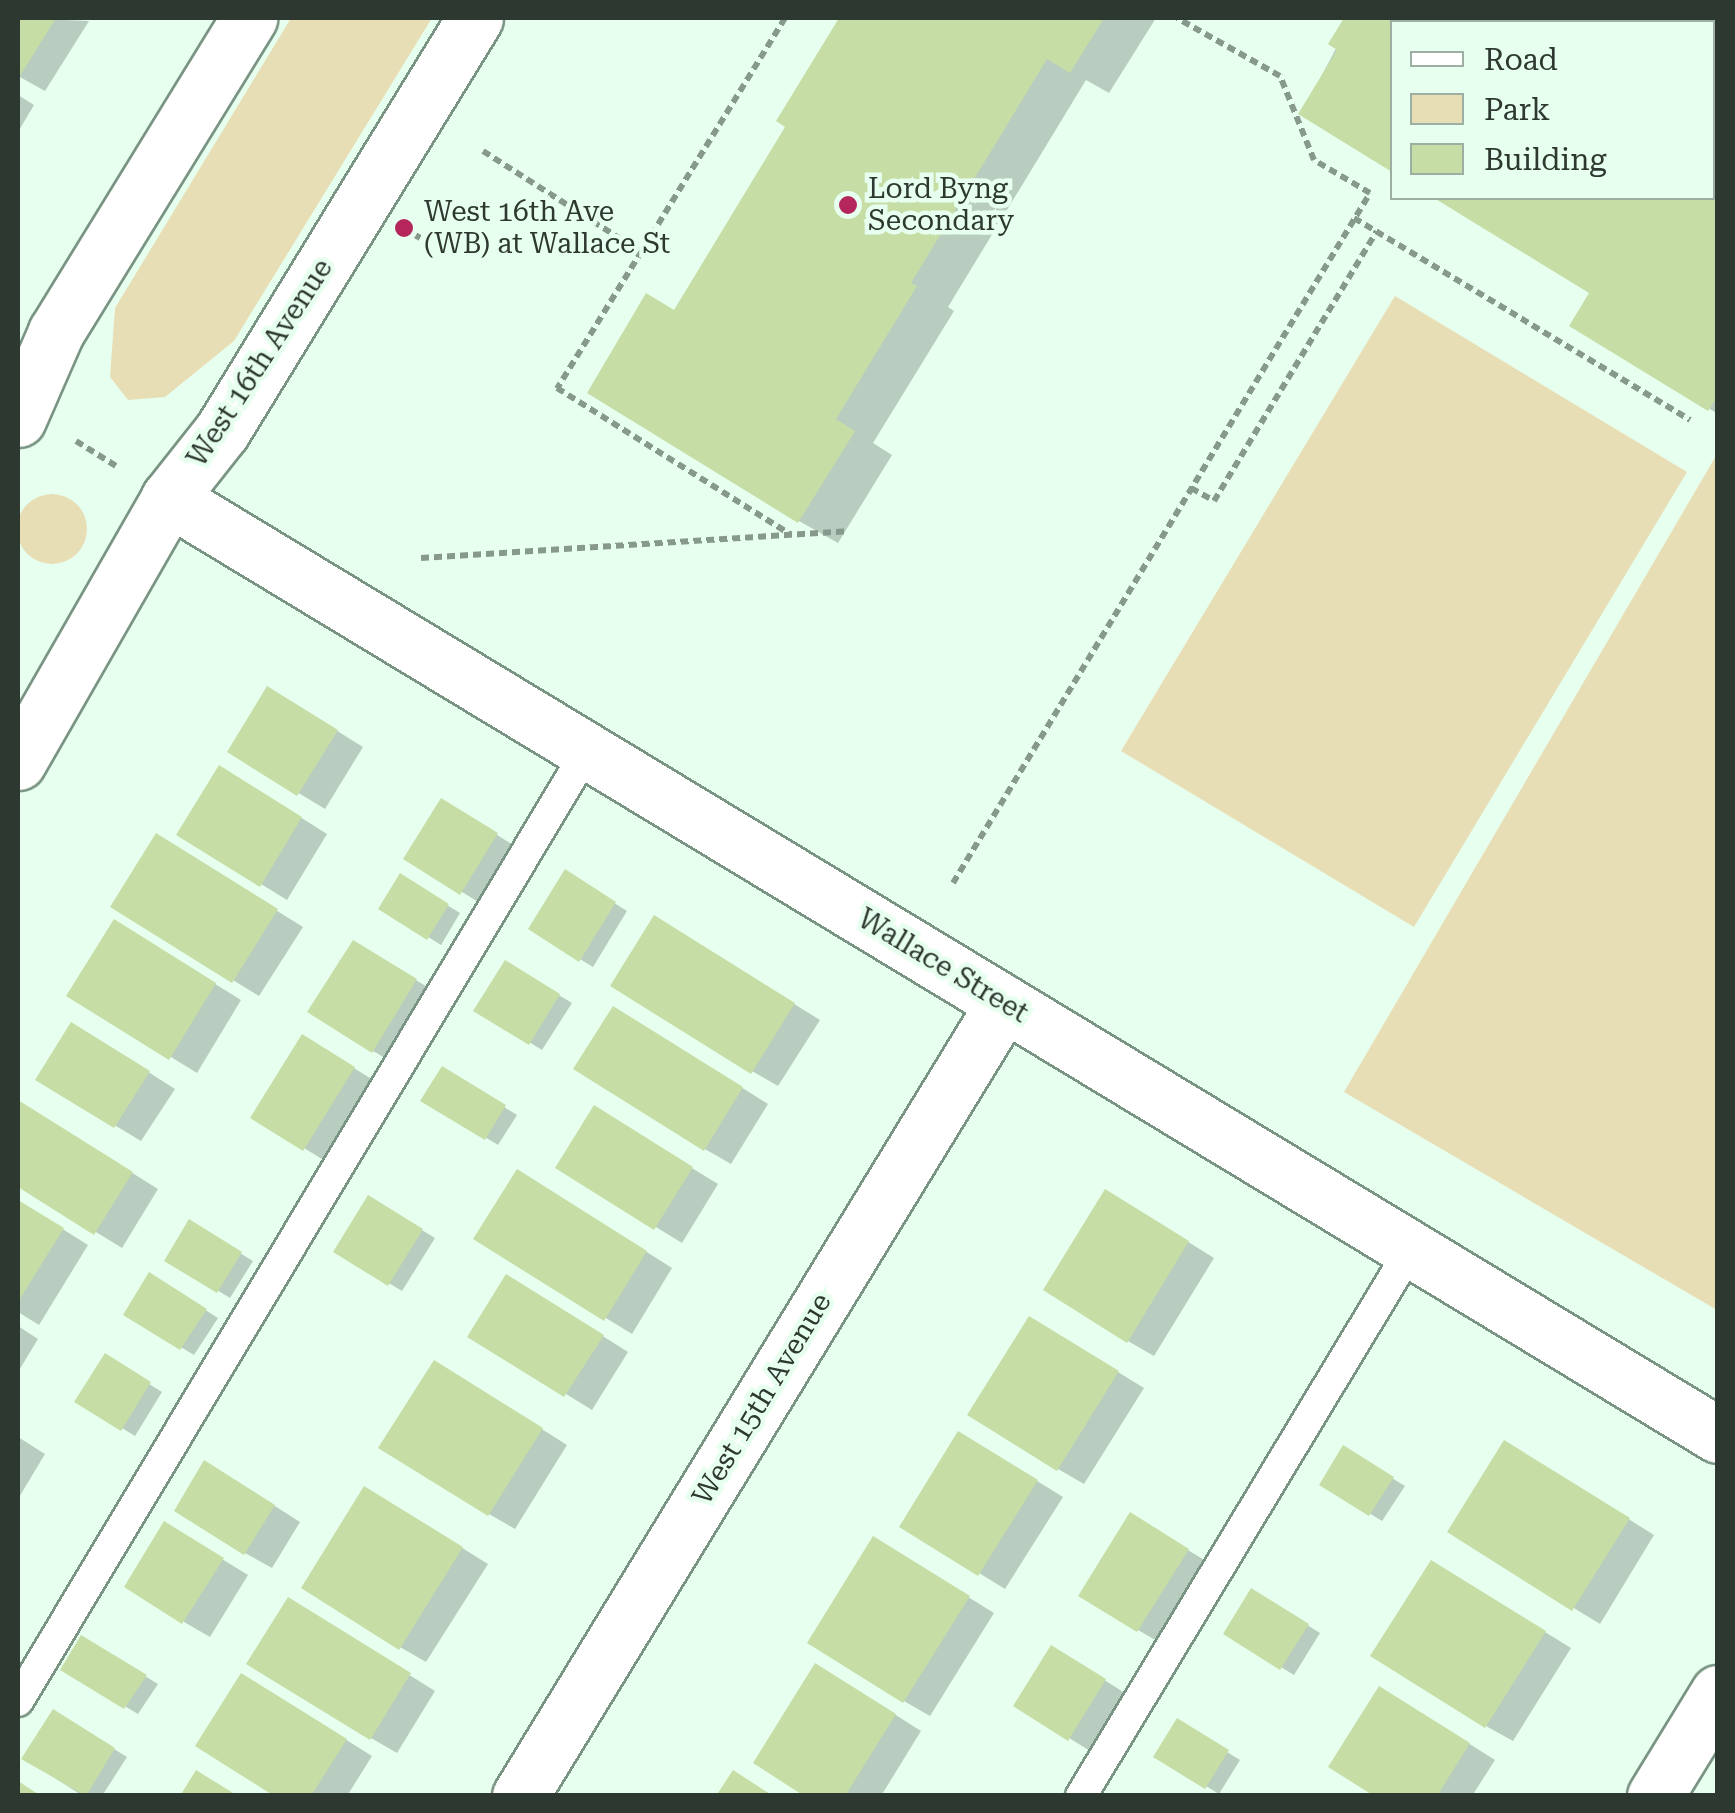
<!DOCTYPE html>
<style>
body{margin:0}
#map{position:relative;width:1735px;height:1813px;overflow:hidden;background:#e7ffef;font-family:"Roboto Serif",serif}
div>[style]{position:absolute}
.green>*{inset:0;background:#e8deb6}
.round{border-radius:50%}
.shadow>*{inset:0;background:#0003}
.building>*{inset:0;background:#c7dda6}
.path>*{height:6px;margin-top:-3px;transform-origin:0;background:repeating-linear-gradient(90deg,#87998d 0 8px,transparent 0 13px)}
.roads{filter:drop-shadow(2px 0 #799482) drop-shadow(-2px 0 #799482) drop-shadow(0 2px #799482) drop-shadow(0 -2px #799482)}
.service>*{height:30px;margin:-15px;padding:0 15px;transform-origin:15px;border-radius:15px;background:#fff}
.minor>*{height:55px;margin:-27.5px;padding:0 27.5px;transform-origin:27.5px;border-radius:27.5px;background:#fff}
.secondary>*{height:55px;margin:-27.5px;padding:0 27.5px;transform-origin:27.5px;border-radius:27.5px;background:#fff}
.dots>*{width:28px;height:28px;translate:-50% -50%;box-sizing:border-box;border:5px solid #e7ffef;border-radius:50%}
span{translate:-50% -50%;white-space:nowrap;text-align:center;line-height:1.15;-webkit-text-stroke:9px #e7ffef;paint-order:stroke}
.poi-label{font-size:28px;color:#2d3830}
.left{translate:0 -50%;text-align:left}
.street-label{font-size:28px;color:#2d3830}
.frame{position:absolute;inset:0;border:20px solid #2d3830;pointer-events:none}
.legend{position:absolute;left:1390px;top:20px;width:325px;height:180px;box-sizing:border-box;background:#e7ffef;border:2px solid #9dafa3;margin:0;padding:12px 18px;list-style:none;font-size:30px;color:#2d3830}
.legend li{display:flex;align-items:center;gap:20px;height:50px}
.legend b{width:50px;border:2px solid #9dafa3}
</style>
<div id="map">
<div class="green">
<div style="clip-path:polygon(291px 18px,432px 18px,234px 341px,165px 397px,128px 400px,110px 377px,115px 308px)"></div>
<div style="clip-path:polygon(1395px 296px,1687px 472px,1414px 927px,1121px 751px)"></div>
<div style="clip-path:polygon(1717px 454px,1717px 1310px,1344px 1092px)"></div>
<div class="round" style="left:17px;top:494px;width:70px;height:70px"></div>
</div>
<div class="shadow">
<div style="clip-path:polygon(18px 18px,89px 21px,45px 91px,18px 76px)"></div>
<div style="clip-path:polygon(848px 18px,1156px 18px,1109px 93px,1086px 80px,948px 307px,954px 311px,873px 443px,892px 455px,838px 543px,799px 521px,675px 313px,789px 127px,779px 120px)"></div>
<div style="clip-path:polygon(1352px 18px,1718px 18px,1718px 414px,1572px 325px,1593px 292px,1439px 198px,1712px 198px,1712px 22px,1392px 22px,1392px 169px,1302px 113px)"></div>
<div style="clip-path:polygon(18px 95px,34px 105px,18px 132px)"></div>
<div style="clip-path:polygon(294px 704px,363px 747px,325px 809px,230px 751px)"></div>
<div style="clip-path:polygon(246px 783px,327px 834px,287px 900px,261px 884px)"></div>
<div style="clip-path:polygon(468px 817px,523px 851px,488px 908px,407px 858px)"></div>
<div style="clip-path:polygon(183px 852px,303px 927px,259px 996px,113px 906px)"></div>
<div style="clip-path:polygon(566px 873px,627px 911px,593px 967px,531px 929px)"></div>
<div style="clip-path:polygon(401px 877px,460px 913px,441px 945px,382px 908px)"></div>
<div style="clip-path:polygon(681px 934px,820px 1020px,778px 1086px,752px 1071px)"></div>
<div style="clip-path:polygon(141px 938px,241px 1000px,197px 1073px,70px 995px)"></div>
<div style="clip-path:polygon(380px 958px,442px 996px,399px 1066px,373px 1051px)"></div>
<div style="clip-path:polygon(506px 963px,572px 1003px,542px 1050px,477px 1010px)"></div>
<div style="clip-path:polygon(640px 1024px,768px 1104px,731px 1164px,705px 1149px)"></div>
<div style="clip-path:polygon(98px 1040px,175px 1089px,141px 1141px,38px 1079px)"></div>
<div style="clip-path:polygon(329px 1053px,380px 1084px,330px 1164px,304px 1148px)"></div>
<div style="clip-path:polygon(442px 1069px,517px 1115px,498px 1145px,424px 1100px)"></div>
<div style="clip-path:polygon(18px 1102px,158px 1189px,122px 1248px,18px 1184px)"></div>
<div style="clip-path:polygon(620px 1124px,718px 1184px,682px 1243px,558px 1167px)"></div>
<div style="clip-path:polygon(544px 1187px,672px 1268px,632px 1334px,476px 1238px)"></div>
<div style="clip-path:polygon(369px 1198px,435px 1238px,402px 1291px,336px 1251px)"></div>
<div style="clip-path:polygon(18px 1201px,88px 1245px,39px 1325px,18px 1312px)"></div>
<div style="clip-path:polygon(1132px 1207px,1214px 1258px,1154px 1356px,1128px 1341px)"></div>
<div style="clip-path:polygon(190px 1223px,253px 1261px,230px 1298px,168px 1260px)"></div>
<div style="clip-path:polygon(150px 1275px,218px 1318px,194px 1355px,126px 1314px)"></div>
<div style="clip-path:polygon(533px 1292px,628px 1352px,592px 1410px,566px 1394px)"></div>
<div style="clip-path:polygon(18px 1326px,38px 1339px,18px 1372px)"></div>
<div style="clip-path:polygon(1056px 1334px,1144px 1388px,1084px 1484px,1058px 1469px)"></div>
<div style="clip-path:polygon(105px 1357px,162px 1392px,135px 1436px,78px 1401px)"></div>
<div style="clip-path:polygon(461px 1378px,567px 1445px,515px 1529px,489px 1514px)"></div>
<div style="clip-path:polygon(18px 1437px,45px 1454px,18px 1499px)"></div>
<div style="clip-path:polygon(985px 1449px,1063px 1497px,1005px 1589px,979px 1573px)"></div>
<div style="clip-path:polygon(1344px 1449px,1405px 1486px,1382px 1521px,1322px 1484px)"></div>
<div style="clip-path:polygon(1531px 1458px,1654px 1535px,1600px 1624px,1450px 1532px)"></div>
<div style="clip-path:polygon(231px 1478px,300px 1522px,272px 1568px,245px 1553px)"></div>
<div style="clip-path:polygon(391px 1504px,488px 1564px,426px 1662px,400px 1647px)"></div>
<div style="clip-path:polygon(1157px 1531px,1214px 1566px,1164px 1645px,1138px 1630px)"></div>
<div style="clip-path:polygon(191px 1540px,248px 1575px,210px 1637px,184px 1622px)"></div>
<div style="clip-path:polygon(900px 1555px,994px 1613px,930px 1716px,904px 1701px)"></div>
<div style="clip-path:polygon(1458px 1578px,1571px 1648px,1513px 1741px,1486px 1726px)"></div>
<div style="clip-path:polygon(1252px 1591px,1320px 1633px,1294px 1675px,1226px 1634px)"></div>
<div style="clip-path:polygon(315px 1616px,435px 1691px,397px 1753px,371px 1738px)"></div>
<div style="clip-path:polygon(82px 1638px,158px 1684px,138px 1714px,63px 1669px)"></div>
<div style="clip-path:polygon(1078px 1663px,1131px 1697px,1095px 1754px,1069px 1738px)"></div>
<div style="clip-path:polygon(842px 1681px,921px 1731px,881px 1796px,809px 1796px)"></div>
<div style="clip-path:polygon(268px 1691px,372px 1756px,347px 1796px,279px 1796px)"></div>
<div style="clip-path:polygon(1406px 1704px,1495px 1760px,1472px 1796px,1378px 1796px)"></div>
<div style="clip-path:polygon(54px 1712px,127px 1757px,102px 1796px,83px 1796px,25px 1759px)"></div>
<div style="clip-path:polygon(1178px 1722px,1240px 1760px,1219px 1794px,1157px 1756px)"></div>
</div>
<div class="building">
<div style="clip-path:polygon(18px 18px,56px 18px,18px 79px)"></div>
<div style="clip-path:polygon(839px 18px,1104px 18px,1070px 73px,1047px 59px,911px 283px,917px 286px,836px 419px,855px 431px,798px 523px,587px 393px,646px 293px,674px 310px,785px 127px,776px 121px)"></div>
<div style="clip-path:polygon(1344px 18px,1718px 18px,1718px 395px,1708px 411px,1569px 326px,1589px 293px,1434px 198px,1712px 198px,1712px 22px,1392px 22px,1392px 172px,1298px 114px,1337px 50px,1328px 44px)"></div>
<div style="clip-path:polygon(267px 686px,338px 730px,297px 796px,227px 752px)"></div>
<div style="clip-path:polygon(219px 765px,302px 817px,260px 887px,176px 835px)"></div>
<div style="clip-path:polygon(441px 798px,498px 833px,460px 895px,403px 859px)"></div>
<div style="clip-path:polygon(156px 833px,278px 909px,232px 983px,110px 907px)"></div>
<div style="clip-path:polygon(565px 869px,616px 902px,579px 962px,528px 929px)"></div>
<div style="clip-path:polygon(400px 873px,449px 904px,427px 940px,378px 909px)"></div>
<div style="clip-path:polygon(654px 915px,795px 1003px,751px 1074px,610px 986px)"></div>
<div style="clip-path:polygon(114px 919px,216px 983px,169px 1060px,66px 996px)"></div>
<div style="clip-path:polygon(353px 940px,417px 979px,372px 1053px,307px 1012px)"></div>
<div style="clip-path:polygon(505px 960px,560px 994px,529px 1045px,473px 1011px)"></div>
<div style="clip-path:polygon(613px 1006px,743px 1087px,704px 1151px,573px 1069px)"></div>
<div style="clip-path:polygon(71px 1022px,150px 1071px,114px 1128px,35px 1080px)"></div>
<div style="clip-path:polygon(302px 1034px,355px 1067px,303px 1151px,250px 1118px)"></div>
<div style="clip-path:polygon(442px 1066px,506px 1105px,485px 1140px,420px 1101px)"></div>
<div style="clip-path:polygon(18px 1100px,133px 1172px,94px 1235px,18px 1187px)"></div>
<div style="clip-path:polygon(594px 1105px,693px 1167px,654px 1230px,555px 1168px)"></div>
<div style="clip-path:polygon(517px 1169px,647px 1251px,604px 1321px,473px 1239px)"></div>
<div style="clip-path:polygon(1105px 1189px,1189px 1241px,1127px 1343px,1043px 1290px)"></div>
<div style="clip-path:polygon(368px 1195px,423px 1229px,388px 1286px,333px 1252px)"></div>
<div style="clip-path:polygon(18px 1200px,64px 1228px,18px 1302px)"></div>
<div style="clip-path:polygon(189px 1219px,242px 1252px,217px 1293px,164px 1261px)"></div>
<div style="clip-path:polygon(149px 1272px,207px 1309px,180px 1350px,123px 1315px)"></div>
<div style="clip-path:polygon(506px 1274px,604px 1335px,564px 1397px,467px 1337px)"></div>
<div style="clip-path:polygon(1029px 1316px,1119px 1371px,1057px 1471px,967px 1415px)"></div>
<div style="clip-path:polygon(105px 1353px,151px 1382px,121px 1431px,74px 1402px)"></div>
<div style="clip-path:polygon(434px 1360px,543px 1428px,488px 1516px,378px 1448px)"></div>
<div style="clip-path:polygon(958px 1431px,1038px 1480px,978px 1576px,899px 1527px)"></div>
<div style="clip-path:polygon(1504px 1440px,1630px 1518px,1572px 1611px,1447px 1532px)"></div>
<div style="clip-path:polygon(1343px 1445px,1394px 1477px,1369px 1516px,1319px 1485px)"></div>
<div style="clip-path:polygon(204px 1460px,275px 1505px,244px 1555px,174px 1511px)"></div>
<div style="clip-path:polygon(364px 1486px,463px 1547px,399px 1650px,301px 1588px)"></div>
<div style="clip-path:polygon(1130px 1512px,1189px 1549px,1137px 1632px,1078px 1596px)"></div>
<div style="clip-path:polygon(164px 1521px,224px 1558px,182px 1624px,124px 1587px)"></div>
<div style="clip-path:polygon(873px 1536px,970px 1596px,903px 1703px,807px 1643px)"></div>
<div style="clip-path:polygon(1431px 1560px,1546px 1631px,1485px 1728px,1370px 1656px)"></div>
<div style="clip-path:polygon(1251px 1588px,1309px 1624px,1280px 1670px,1223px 1634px)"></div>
<div style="clip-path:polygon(288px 1597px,411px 1673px,370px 1740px,246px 1664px)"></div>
<div style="clip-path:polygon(81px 1635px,147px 1675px,124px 1709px,60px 1670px)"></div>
<div style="clip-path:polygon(1051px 1645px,1106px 1679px,1068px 1741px,1013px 1706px)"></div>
<div style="clip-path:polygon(815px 1663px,896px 1714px,845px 1796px,804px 1796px,753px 1763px)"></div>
<div style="clip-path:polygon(241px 1673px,347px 1739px,311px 1796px,274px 1796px,195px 1746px)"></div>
<div style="clip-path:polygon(1379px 1686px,1470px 1743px,1437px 1796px,1374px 1796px,1328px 1767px)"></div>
<div style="clip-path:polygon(53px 1709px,115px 1748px,86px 1796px,21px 1759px)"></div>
<div style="clip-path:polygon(1177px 1718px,1229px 1750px,1205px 1789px,1153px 1757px)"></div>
<div style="clip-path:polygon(196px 1770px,238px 1796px,180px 1796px)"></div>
<div style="clip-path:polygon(733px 1770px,773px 1796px,716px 1796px)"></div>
<div style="clip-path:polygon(18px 1781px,41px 1796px,18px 1796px)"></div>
</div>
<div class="path">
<div style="left:785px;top:18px;width:435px;rotate:121.6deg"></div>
<div style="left:557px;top:388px;width:276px;rotate:32.1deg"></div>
<div style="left:483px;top:151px;width:188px;rotate:32.6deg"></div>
<div style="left:1354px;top:218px;width:392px;rotate:31deg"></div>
<div style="left:413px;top:234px;width:17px;rotate:28deg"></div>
<div style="left:76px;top:441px;width:47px;rotate:32deg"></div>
<div style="left:1191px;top:488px;width:26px;rotate:29deg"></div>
<div style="left:1214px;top:501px;width:315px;rotate:-58.9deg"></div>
<div style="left:421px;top:558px;width:427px;rotate:-3.6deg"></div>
<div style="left:953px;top:883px;width:806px;rotate:-58.85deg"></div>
<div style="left:1370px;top:193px;width:65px;rotate:-149.5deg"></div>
<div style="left:1314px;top:160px;width:91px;rotate:-112deg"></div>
<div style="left:1280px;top:76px;width:118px;rotate:-150.6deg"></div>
</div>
<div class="roads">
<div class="service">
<div style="left:18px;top:1701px;width:1107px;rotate:-59.08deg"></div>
<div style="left:1081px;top:1796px;width:639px;rotate:-58.9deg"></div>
</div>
<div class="minor">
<div style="left:169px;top:498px;width:1810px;rotate:31.17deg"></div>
<div style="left:520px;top:1796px;width:929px;rotate:-58.6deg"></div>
<div style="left:1655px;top:1796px;width:121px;rotate:-58.5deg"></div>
</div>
<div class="secondary">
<div style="left:18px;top:419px;width:95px;rotate:-66.4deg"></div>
<div style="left:56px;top:332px;width:369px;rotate:-58.4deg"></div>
<div style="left:18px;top:762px;width:304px;rotate:-60.2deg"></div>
<div style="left:169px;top:498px;width:85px;rotate:-51.7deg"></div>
<div style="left:222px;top:431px;width:484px;rotate:-58.5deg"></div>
</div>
</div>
<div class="dots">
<div style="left:848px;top:205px;background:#b5275c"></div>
<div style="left:404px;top:228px;background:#b5275c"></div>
</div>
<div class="poi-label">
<span class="left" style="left:868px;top:205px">Lord Byng<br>Secondary</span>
<span class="left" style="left:424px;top:228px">West 16th Ave<br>(WB) at Wallace St</span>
</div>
<div class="street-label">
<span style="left:260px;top:363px;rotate:-57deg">West 16th Avenue</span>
<span style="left:943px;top:966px;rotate:31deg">Wallace Street</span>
<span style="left:762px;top:1399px;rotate:-59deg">West 15th Avenue</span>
</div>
<div class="frame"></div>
<ul class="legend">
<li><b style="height:12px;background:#fff"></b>Road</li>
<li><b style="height:28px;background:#e8deb6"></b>Park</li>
<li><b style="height:28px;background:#c7dda6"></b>Building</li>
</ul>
</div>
